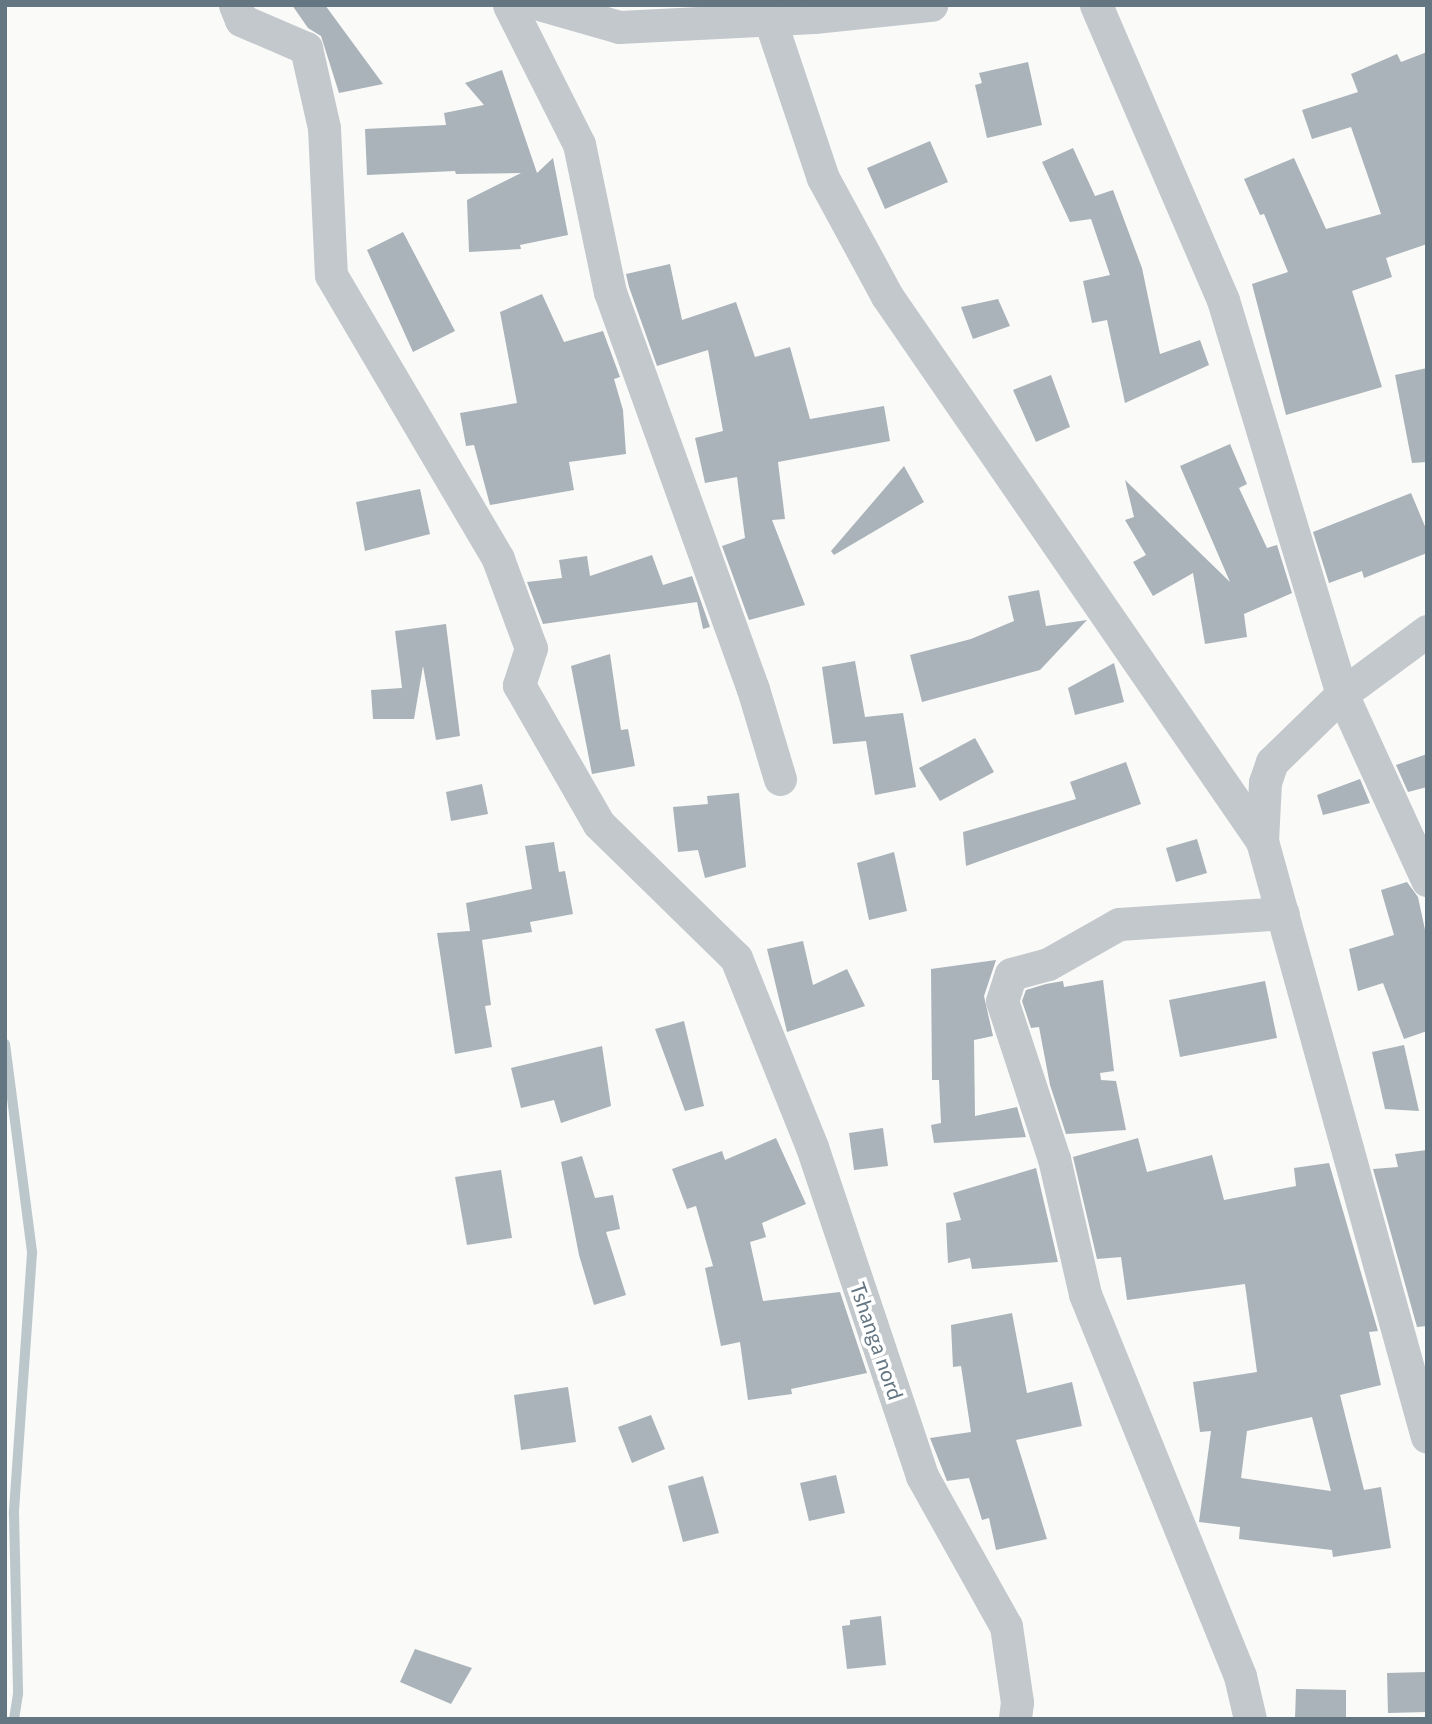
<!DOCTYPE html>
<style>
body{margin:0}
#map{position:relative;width:1432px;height:1724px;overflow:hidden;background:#fafaf8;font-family:Lato,sans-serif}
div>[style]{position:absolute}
.stream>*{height:10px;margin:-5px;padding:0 5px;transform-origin:5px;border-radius:5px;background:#bbc7cb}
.building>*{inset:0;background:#aab3b9}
.minor>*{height:33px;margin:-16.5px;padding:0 16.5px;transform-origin:16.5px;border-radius:16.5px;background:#c3c8cc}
span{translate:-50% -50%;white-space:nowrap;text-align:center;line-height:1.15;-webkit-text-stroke:7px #fff;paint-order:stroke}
.street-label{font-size:21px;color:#657683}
.frame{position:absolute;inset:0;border:7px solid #657683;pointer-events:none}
</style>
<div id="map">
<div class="stream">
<div style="left:5px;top:1044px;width:211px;rotate:82.6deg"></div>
<div style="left:32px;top:1253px;width:261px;rotate:94deg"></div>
<div style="left:14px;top:1513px;width:181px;rotate:88.7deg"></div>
<div style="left:18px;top:1694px;width:25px;rotate:99deg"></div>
</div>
<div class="building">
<div style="clip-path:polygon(292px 5px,325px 5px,383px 84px,339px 93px,321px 36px,308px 28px)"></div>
<div style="clip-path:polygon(1427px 52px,1427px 244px,1386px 258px,1392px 277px,1352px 291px,1382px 387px,1286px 415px,1252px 284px,1288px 272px,1264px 214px,1260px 215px,1244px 179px,1294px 158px,1326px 229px,1381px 214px,1351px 127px,1312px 139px,1302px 110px,1358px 92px,1351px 74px,1397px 54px,1401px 62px)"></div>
<div style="clip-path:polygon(1028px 62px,1042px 125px,987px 138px,975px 85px,982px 83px,979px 73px)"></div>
<div style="clip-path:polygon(502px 70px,537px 173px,553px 158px,568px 235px,520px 245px,521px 249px,469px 252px,467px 200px,521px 173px,456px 174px,455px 171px,367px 175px,365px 129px,446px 125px,444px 113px,484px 105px,465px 83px)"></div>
<div style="clip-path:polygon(930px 141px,948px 182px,885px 209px,867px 168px)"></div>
<div style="clip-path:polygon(1073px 148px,1095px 196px,1113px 190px,1142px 268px,1160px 354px,1200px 340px,1209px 365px,1125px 403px,1107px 320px,1092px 323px,1083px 281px,1110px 275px,1091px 219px,1070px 222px,1042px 162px)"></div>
<div style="clip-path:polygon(403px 232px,455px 331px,413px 352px,367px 250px)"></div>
<div style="clip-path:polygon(670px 264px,682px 320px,736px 302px,755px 357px,790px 347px,810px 419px,884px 406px,890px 441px,778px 462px,785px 519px,772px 520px,805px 605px,749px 620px,722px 546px,745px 538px,737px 477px,705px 483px,695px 438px,723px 431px,708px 350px,657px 366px,629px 287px,626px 274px)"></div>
<div style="clip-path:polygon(542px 294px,564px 342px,603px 331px,620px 377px,614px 379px,623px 410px,626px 454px,569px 462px,574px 490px,490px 505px,474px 445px,466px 446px,460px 413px,517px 403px,500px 312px)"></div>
<div style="clip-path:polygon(998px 299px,1010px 326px,973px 339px,961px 307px)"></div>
<div style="clip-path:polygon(1427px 368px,1427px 462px,1412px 463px,1395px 375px)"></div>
<div style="clip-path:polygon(1051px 375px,1070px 427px,1036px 442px,1013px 390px)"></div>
<div style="clip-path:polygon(1230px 444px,1247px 484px,1239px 488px,1267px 548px,1277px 545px,1292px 593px,1244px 614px,1247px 637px,1205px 644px,1193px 573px,1153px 596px,1133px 562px,1146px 555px,1125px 520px,1134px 517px,1125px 480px,1230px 582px,1180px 466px)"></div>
<div style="clip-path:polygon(904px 466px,924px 502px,834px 555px,831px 551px)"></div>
<div style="clip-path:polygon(420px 489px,430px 534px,365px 551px,356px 502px)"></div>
<div style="clip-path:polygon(1411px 493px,1427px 531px,1427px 553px,1364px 578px,1362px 571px,1329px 583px,1313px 532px)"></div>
<div style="clip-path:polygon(652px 555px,663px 585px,692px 576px,710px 627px,703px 629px,697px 602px,543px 624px,527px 582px,562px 578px,559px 560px,587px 556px,590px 576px)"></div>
<div style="clip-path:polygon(1039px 590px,1046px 626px,1087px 620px,1040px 670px,922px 702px,910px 655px,971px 639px,1014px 621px,1008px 596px)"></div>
<div style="clip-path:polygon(446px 624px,460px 736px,436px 740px,423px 666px,414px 719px,373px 719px,371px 690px,402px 688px,395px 631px)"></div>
<div style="clip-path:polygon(610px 654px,621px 730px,628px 729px,635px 766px,592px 774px,571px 666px)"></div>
<div style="clip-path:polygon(855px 661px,865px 717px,903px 713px,916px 787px,875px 795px,866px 741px,833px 744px,822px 667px)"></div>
<div style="clip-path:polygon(1114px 663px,1124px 702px,1075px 715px,1068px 688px)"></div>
<div style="clip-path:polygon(975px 738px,994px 772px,940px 801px,919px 768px)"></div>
<div style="clip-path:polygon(1427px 754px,1427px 787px,1408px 792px,1396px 765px)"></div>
<div style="clip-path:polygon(1126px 762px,1141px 804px,966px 866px,963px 832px,1076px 799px,1070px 782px)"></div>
<div style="clip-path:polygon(1360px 779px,1370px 803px,1323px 815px,1317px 795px)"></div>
<div style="clip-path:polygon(482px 784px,488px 814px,451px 821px,446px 792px)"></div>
<div style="clip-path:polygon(739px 793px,746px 867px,705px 878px,698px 850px,678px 852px,673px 807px,708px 804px,707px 796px)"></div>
<div style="clip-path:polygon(1197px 839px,1207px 873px,1176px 882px,1166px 848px)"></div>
<div style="clip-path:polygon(554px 842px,559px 872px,565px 871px,573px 914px,530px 922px,532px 932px,482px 940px,491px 1005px,485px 1006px,492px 1047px,455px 1054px,437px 933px,470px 931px,466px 903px,532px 889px,525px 846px)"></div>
<div style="clip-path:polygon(894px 852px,907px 911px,869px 920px,857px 863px)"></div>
<div style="clip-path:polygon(1407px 882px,1418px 897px,1427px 939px,1427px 1031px,1404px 1039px,1383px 983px,1358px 991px,1349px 949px,1394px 935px,1381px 890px)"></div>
<div style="clip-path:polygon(803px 941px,813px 985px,847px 969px,865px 1006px,787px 1032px,767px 949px)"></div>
<div style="clip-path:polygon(996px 960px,984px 996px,993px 1036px,974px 1040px,975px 1116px,1017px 1107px,1026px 1137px,934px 1143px,931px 1125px,941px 1123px,939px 1080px,932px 1080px,931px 969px)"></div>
<div style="clip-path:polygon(1103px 980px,1114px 1071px,1100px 1073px,1101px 1080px,1116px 1081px,1126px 1130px,1066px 1134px,1050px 1085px,1039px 1027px,1031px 1028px,1022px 1001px,1026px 990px,1046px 984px,1063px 981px,1064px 987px)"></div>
<div style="clip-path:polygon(1265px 981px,1277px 1038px,1180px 1057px,1169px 1000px)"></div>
<div style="clip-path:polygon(684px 1021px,704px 1106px,685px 1111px,655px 1029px)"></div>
<div style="clip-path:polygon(1404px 1045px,1419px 1111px,1385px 1109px,1372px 1052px)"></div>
<div style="clip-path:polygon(602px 1046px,611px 1106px,561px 1123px,554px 1100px,521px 1108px,511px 1068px)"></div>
<div style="clip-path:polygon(883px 1128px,888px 1166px,854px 1170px,849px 1133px)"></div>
<div style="clip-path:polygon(776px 1138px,806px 1204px,762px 1223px,766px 1237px,750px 1242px,763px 1301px,840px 1292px,867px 1373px,791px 1389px,792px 1394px,748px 1400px,740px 1342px,721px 1346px,705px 1268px,713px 1266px,696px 1206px,687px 1209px,672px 1169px,722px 1151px,725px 1160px)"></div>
<div style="clip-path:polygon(evenodd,1138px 1138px,1147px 1172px,1212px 1155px,1224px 1200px,1296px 1186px,1294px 1168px,1329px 1163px,1378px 1331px,1369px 1332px,1381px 1385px,1340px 1395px,1364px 1490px,1381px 1487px,1391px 1548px,1333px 1557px,1332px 1550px,1239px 1539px,1240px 1527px,1199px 1522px,1211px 1431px,1200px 1432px,1193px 1382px,1257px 1372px,1245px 1284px,1127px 1300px,1121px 1257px,1097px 1259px,1073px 1157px,1138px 1138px,1312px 1417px,1331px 1491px,1241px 1478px,1247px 1431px,1312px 1417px)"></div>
<div style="clip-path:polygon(1427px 1150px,1427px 1326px,1417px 1327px,1373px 1169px,1398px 1167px,1395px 1154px)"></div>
<div style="clip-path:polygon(582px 1156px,595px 1198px,613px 1195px,620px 1229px,606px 1232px,626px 1295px,594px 1305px,579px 1255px,561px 1162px)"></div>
<div style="clip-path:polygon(1036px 1168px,1058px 1262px,972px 1269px,970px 1258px,948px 1263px,946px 1223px,961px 1220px,953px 1193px)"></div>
<div style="clip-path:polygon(501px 1170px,512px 1238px,467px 1245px,455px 1177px)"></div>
<div style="clip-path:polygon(1012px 1313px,1027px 1393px,1072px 1382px,1082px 1426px,1016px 1440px,1047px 1539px,996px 1550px,989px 1518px,982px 1520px,969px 1478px,947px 1481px,930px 1438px,971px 1432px,961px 1366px,953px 1367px,951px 1325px)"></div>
<div style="clip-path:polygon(568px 1387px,576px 1442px,521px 1450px,514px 1395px)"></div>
<div style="clip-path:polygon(651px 1415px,665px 1449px,632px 1463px,618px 1427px)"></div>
<div style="clip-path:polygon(836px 1475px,845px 1513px,809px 1521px,800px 1483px)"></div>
<div style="clip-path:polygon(703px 1476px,719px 1533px,683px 1542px,668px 1486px)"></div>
<div style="clip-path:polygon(881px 1616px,886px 1665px,847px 1669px,842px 1626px,850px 1625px,850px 1620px)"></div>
<div style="clip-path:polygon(415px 1649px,472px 1668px,451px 1704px,400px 1682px)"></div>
<div style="clip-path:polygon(1427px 1672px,1427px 1712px,1388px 1713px,1387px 1673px)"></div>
<div style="clip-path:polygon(1296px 1689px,1346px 1690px,1346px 1719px,1295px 1719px)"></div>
</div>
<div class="minor">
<div style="left:235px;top:5px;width:16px;rotate:68deg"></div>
<div style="left:241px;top:20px;width:71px;rotate:23.3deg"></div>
<div style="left:306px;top:48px;width:82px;rotate:77.3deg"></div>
<div style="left:324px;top:128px;width:147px;rotate:87.3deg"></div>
<div style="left:331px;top:275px;width:329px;rotate:59.5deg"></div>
<div style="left:498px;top:559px;width:95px;rotate:69.7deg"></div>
<div style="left:531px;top:648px;width:39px;rotate:108deg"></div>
<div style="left:519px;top:685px;width:160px;rotate:60.1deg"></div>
<div style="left:599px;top:824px;width:192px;rotate:44.4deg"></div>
<div style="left:736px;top:958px;width:204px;rotate:68.1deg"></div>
<div style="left:812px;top:1147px;width:347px;rotate:71.5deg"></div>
<div style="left:922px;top:1476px;width:172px;rotate:60.8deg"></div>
<div style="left:1006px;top:1626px;width:77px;rotate:81.8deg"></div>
<div style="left:1017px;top:1702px;width:17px;rotate:97deg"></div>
<div style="left:509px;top:5px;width:156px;rotate:63.3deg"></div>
<div style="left:579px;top:144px;width:151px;rotate:78.2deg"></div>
<div style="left:610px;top:292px;width:422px;rotate:70.2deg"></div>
<div style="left:753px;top:689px;width:94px;rotate:73.3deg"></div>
<div style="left:542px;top:5px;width:80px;rotate:15.9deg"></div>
<div style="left:619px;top:27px;width:195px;rotate:-2.9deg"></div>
<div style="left:814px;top:17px;width:118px;rotate:-5.9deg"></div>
<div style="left:765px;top:5px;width:182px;rotate:71.5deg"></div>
<div style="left:823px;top:178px;width:134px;rotate:61.5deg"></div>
<div style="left:887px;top:296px;width:662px;rotate:55.47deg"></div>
<div style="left:1096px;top:5px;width:321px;rotate:66.7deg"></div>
<div style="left:1223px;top:300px;width:412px;rotate:73.2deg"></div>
<div style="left:1342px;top:694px;width:205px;rotate:65.4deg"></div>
<div style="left:1427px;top:631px;width:106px;rotate:143.5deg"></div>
<div style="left:1342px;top:694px;width:98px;rotate:135.8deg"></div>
<div style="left:1272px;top:762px;width:21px;rotate:109deg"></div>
<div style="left:1265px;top:782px;width:59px;rotate:92.9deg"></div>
<div style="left:1262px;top:841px;width:618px;rotate:74.53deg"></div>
<div style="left:1250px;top:1719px;width:44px;rotate:-103.1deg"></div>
<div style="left:1240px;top:1676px;width:412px;rotate:-112.1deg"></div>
<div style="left:1085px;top:1294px;width:139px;rotate:-102.9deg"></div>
<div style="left:1054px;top:1159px;width:166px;rotate:-108.2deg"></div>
<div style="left:1002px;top:1001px;width:28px;rotate:-72deg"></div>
<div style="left:1011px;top:974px;width:38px;rotate:-15deg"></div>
<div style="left:1048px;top:964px;width:81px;rotate:-29.4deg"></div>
<div style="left:1119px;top:924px;width:164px;rotate:-3.8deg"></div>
</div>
<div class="street-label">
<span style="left:877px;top:1341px;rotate:71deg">Tshanga nord</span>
</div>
<div class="frame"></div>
</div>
